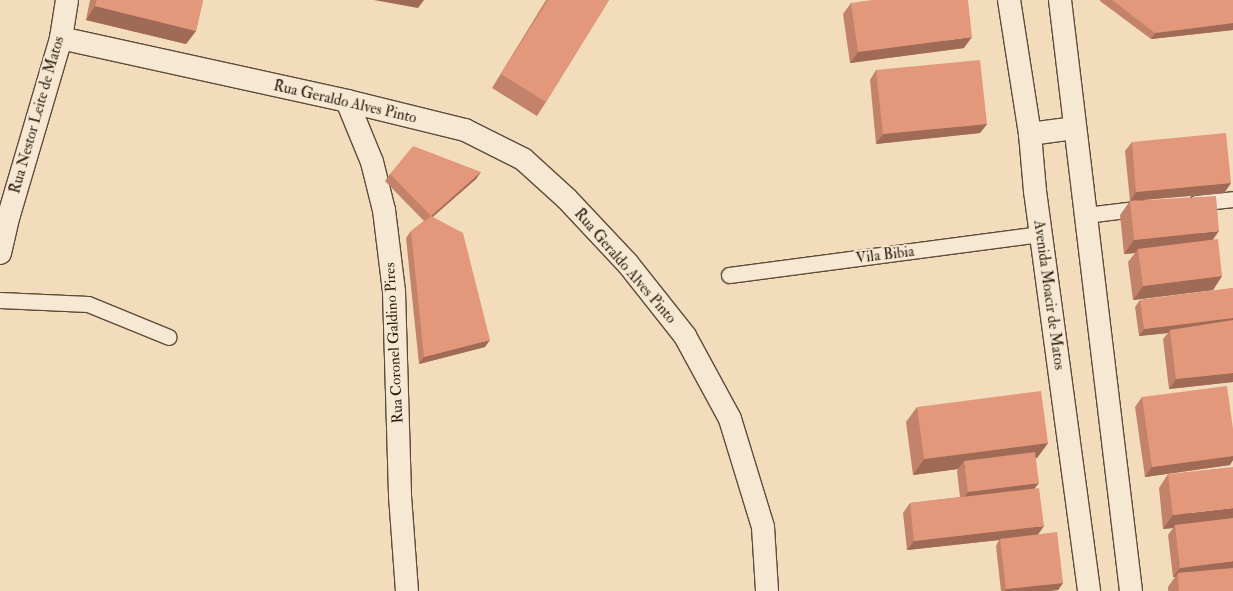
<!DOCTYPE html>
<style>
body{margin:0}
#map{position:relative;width:1233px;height:591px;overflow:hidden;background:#f2dcbc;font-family:"IM FELL Double Pica",serif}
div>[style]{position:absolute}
.roads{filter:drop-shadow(1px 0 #5e4b3a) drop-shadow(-1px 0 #5e4b3a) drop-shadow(0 1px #5e4b3a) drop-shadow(0 -1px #5e4b3a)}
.service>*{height:15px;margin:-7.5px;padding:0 7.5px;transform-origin:7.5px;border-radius:7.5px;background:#f7e8d3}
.minor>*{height:22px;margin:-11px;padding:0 11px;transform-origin:11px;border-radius:11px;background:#f7e8d3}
.secondary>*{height:22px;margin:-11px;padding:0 11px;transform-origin:11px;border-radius:11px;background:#f7e8d3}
.wall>*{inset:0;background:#c3836a}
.shaded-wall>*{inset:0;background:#9f6a56}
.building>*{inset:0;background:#e3987b}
span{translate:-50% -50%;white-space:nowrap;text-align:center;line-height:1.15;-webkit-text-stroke:4px #f7e8d3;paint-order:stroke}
.street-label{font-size:15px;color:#2c1b0e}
</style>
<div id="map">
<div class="roads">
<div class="service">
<div style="left:1196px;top:203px;width:37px;rotate:-6deg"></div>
<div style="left:1086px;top:215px;width:56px;rotate:-7.1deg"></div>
<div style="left:729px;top:275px;width:314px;rotate:-7.5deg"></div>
<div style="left:0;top:300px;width:88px;rotate:2.6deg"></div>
<div style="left:88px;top:304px;width:87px;rotate:22.2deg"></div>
</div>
<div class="minor">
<div style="left:61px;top:38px;width:293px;rotate:12.4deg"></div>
<div style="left:347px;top:101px;width:122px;rotate:13.8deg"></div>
<div style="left:465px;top:130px;width:65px;rotate:26.6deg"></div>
<div style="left:523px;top:159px;width:59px;rotate:42.3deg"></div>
<div style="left:567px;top:199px;width:89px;rotate:46.8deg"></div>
<div style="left:628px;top:264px;width:92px;rotate:51.6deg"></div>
<div style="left:685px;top:336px;width:94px;rotate:61.5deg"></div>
<div style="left:730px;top:419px;width:113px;rotate:73deg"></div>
<div style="left:763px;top:527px;width:64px;rotate:86.4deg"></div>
<div style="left:347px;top:101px;width:66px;rotate:67.7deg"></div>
<div style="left:372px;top:162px;width:49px;rotate:76deg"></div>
<div style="left:384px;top:210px;width:83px;rotate:83deg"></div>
<div style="left:394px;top:292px;width:204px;rotate:88.3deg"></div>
<div style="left:400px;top:496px;width:95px;rotate:85.8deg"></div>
<div style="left:0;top:253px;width:39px;rotate:-77deg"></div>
<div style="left:9px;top:215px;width:184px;rotate:-73.6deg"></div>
<div style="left:61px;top:38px;width:38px;rotate:-81deg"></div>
</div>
<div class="secondary">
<div style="left:1009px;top:0;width:136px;rotate:81.1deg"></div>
<div style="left:1030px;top:134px;width:57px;rotate:85deg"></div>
<div style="left:1035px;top:191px;width:404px;rotate:82.3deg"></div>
<div style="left:1060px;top:0;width:595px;rotate:83.15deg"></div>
<div style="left:1030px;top:134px;width:44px;rotate:-7.8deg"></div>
</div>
</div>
<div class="wall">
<div style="clip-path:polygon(90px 0,203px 0,196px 31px,186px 44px,86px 20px)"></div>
<div style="clip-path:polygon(546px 0,609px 0,546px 102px,537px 116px,492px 88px)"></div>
<div style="clip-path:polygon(1100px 0,1233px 0,1233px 30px,1151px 39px,1100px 1px)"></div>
<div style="clip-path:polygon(851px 3px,964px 48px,850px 63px,843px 14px)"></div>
<div style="clip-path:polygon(876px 70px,987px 124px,980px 133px,876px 144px,870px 80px)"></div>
<div style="clip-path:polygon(1132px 142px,1231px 183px,1224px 193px,1131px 201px,1213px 239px,1222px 276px,1213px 290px,1133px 300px,1128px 262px,1135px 253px,1124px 254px,1120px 215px,1130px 201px,1125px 151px)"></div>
<div style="clip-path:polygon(481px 172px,476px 179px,433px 217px,485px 347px,419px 364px,406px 238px,411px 231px,424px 221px,385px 181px,390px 174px)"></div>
<div style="clip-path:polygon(1233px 288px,1233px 382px,1169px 389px,1163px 339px,1168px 333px,1139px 336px,1135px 307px,1140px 300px)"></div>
<div style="clip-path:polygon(1142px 397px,1233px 429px,1233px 460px,1230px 465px,1145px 477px,1135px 407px)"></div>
<div style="clip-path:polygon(917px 407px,1048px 443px,1037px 458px,1036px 458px,1035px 489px,1038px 534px,1063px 583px,1058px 590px,1049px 591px,1001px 591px,996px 546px,999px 540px,907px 550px,903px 513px,910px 503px,960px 497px,957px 471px,958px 469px,913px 475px,906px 422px)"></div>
<div style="clip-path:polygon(1168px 474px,1233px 591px,1168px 591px,1168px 587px,1175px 577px,1173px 577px,1168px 535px,1173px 528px,1163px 529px,1159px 488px)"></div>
</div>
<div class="shaded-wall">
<div style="clip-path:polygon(374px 0,424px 0,418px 8px)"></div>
<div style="clip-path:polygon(95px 6px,196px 31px,186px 44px,86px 20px)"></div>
<div style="clip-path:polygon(1233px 23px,1233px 30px,1151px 39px,1155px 33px)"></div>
<div style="clip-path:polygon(972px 37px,964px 48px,850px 63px,858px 52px)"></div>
<div style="clip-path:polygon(987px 124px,980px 133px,876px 144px,883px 134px)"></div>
<div style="clip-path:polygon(481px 172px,476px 179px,426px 222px,431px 216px)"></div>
<div style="clip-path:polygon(1231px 183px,1224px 193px,1130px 201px,1136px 192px)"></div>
<div style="clip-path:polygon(1219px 231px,1209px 245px,1138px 249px,1135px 253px,1124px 254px,1134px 240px)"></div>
<div style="clip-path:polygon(1222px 276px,1213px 290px,1133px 300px,1143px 286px)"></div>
<div style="clip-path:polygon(1233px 318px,1233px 324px,1170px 330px,1168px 333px,1139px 336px,1144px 329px)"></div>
<div style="clip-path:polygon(490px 340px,485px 347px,419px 364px,424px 357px)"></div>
<div style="clip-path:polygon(1233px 373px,1233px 382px,1169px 389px,1176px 379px)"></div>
<div style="clip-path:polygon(1048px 443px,1037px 458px,964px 468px,964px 461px,958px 469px,913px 475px,924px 459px)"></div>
<div style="clip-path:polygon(1233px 456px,1233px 460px,1230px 465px,1145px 477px,1152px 467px)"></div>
<div style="clip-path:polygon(1039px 483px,1032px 492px,961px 502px,968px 492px)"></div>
<div style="clip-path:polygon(1233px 508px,1233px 521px,1175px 525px,1173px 528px,1163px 529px,1173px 515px)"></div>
<div style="clip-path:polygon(1044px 526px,1037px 536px,1000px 539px,999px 540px,907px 550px,914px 541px)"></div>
<div style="clip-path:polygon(1233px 561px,1233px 570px,1178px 573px,1175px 577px,1173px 577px,1180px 568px)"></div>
<div style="clip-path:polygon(1063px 583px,1058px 590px,1049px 591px,1005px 591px,1006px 589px)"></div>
</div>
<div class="building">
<div style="clip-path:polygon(97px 0,203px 0,196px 31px,95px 6px)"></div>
<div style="clip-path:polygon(548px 0,609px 0,546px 102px,501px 74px)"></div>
<div style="clip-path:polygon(872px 0,968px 0,972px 37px,858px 52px,851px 3px)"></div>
<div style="clip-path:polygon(1112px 0,1233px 0,1233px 23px,1155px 33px)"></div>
<div style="clip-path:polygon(980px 60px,987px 124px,883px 134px,876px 70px)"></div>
<div style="clip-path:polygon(1226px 133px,1231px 183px,1136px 192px,1132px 142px)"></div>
<div style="clip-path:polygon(413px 146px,481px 172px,431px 216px,390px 174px)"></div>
<div style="clip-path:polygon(1216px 196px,1219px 231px,1134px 240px,1130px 201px)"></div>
<div style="clip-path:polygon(431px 216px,463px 233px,490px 340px,424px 357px,411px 231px)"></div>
<div style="clip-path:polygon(1218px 239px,1222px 276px,1143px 286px,1138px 249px)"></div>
<div style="clip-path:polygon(1233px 288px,1233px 318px,1144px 329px,1140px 300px)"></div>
<div style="clip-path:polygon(1233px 320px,1233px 373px,1176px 379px,1170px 330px)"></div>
<div style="clip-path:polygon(1227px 386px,1233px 429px,1233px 456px,1152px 467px,1142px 397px)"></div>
<div style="clip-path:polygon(1041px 391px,1048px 443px,924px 459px,917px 407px)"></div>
<div style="clip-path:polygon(1035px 452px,1039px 483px,968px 492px,964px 461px)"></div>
<div style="clip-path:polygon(1233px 467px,1233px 508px,1173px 515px,1168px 474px)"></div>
<div style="clip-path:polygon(1039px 488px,1044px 526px,914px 541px,910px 503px)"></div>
<div style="clip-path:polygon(1233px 518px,1233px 561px,1180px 568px,1175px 525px)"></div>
<div style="clip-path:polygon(1057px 532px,1063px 583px,1006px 589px,1000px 539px)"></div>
<div style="clip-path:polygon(1233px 568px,1233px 591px,1179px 591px,1178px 573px)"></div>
</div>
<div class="street-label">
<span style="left:345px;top:102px;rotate:13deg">Rua Geraldo Alves Pinto</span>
<span style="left:37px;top:115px;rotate:-74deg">Rua Nestor Leite de Matos</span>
<span style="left:885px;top:255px;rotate:-7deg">Vila Bibia</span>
<span style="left:625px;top:266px;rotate:49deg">Rua Geraldo Alves Pinto</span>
<span style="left:1049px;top:295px;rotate:82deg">Avenida Moacir de Matos</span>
<span style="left:394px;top:343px;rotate:-93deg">Rua Coronel Galdino Pires</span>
</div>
</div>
